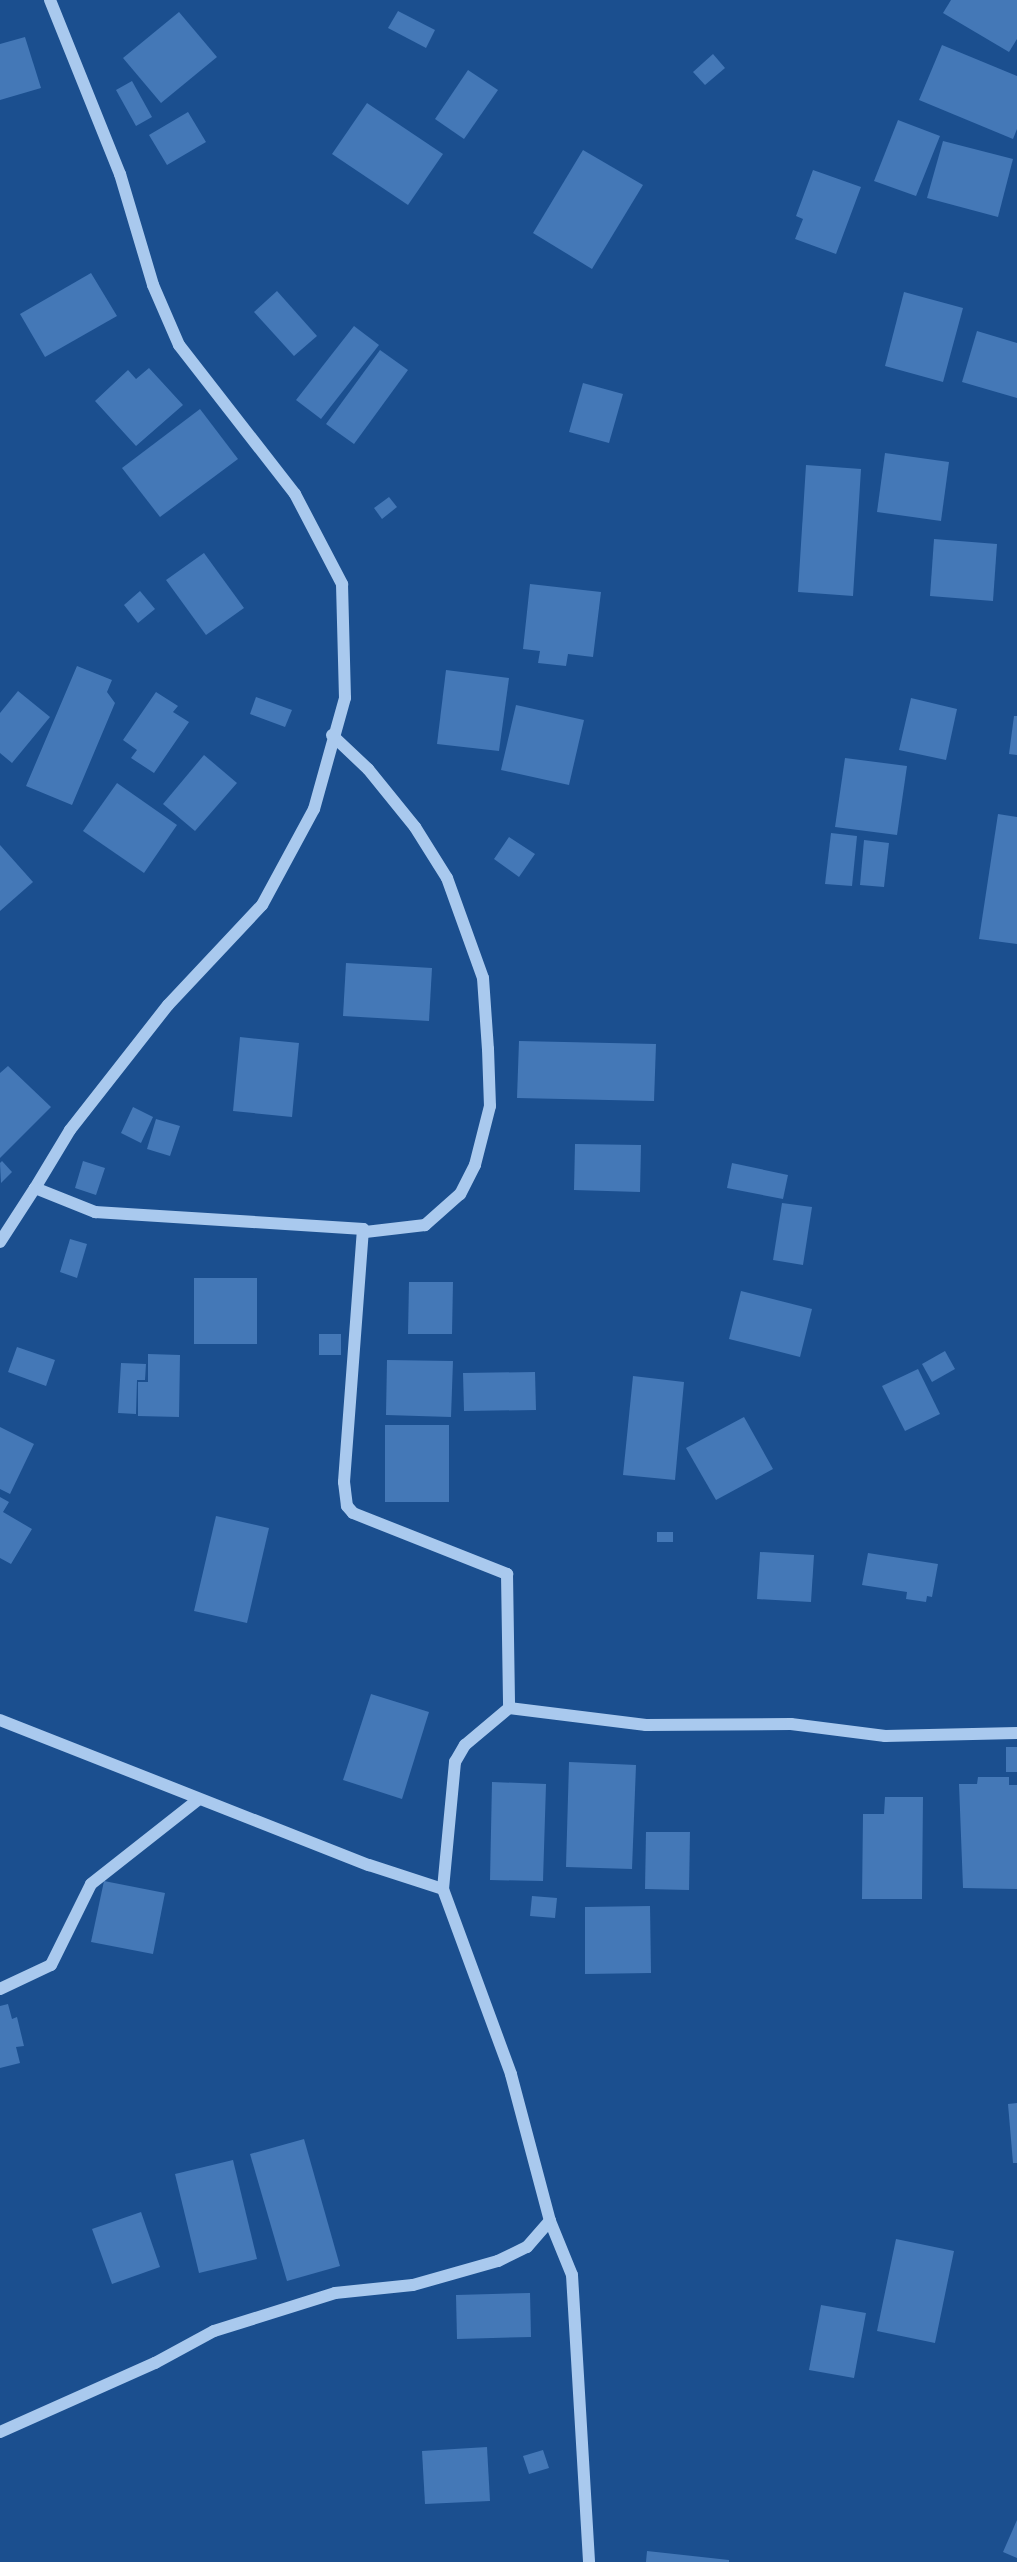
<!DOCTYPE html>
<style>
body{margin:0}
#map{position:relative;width:1017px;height:2562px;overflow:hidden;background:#1b4f8f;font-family:"Space Grotesk",sans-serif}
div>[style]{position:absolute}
.building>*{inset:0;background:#4478b7}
.minor>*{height:12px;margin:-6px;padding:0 6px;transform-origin:6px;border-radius:6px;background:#a9c9ee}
span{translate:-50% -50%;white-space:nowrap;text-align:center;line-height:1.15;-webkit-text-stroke:5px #1b4f8f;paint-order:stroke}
</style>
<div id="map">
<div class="building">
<div style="clip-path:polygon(951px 0,1017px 0,1017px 39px,1009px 52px,943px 13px)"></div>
<div style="clip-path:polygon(398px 11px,435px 30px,426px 48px,388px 28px)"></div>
<div style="clip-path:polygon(179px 12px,217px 57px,161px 103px,123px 58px)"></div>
<div style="clip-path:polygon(25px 37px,41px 88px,0 100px,0 44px)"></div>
<div style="clip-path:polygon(942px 45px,1017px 76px,1017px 129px,1013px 139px,919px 100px)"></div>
<div style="clip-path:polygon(713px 54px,725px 68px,705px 85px,693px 72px)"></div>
<div style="clip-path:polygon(468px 70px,498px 90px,464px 139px,435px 119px)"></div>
<div style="clip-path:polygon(132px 81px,152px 117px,136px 126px,116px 90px)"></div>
<div style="clip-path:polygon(367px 103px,443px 154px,408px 205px,332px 154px)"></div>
<div style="clip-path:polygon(188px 112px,206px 142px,167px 165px,149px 135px)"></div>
<div style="clip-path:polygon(898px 120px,940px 136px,916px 196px,874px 181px)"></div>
<div style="clip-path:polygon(943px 141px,1013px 159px,998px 217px,927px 198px)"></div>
<div style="clip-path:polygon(583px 150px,643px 185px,592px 269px,533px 233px)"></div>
<div style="clip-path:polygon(813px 170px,861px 187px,836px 254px,795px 239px,803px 219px,796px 216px)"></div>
<div style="clip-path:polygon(91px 273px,117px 316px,45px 357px,20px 314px)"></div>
<div style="clip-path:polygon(277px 291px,317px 336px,294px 356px,254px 312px)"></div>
<div style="clip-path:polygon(904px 292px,963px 308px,943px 382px,885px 366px)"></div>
<div style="clip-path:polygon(354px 326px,379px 345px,321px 419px,296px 400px)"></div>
<div style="clip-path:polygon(977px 331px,1017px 343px,1017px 398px,962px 382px)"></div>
<div style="clip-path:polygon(380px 350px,408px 370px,354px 444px,326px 424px)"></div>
<div style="clip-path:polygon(149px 368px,183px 405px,136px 446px,95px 401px,128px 370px,136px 379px)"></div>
<div style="clip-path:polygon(583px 383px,623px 394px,609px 443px,569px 432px)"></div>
<div style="clip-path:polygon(200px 409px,238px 459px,160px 517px,122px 468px)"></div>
<div style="clip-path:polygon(885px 453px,949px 462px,941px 521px,877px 512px)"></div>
<div style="clip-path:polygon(806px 465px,861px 469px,853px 596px,798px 592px)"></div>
<div style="clip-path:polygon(389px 497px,397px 507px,382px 519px,374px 508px)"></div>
<div style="clip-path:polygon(934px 539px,997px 544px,993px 601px,930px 596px)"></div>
<div style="clip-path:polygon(204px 553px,244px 608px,206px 635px,166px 580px)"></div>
<div style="clip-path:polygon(530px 584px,601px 592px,593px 657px,568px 654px,566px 666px,538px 663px,540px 651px,523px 649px)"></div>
<div style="clip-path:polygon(140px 591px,155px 609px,138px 623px,124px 605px)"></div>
<div style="clip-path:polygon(77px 666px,112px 680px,107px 692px,115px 703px,72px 805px,26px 786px)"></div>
<div style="clip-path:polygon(446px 670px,509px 678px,499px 751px,437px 744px)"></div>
<div style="clip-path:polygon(18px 691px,50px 717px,12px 763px,0 753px,0 713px)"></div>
<div style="clip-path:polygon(156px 692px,178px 706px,173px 712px,189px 722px,154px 773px,131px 758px,137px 750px,123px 740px)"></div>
<div style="clip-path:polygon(256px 697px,292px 710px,285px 727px,250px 714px)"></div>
<div style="clip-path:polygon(911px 698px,957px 709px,946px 760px,899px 750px)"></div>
<div style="clip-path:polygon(516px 705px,584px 720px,569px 785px,501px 770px)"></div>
<div style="clip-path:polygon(1014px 716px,1017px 716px,1017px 755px,1009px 754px)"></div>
<div style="clip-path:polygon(204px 755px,237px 783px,195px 831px,163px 804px)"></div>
<div style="clip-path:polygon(845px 758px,907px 766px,897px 835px,835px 827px)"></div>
<div style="clip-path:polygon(117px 783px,177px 825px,144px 873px,83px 831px)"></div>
<div style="clip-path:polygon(998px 814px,1017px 817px,1017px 944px,979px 939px)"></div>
<div style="clip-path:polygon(831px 833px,857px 836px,852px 886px,825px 884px)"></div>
<div style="clip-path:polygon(509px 837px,535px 854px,519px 877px,494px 859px)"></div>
<div style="clip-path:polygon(864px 840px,889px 843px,884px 887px,860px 885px)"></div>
<div style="clip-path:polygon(0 845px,33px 882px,0 911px)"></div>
<div style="clip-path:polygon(346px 963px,432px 968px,429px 1021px,343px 1016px)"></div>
<div style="clip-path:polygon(240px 1037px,299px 1043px,292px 1117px,233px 1111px)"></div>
<div style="clip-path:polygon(519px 1041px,656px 1044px,654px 1101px,517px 1098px)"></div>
<div style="clip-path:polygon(8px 1066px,51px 1107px,0 1158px,0 1073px)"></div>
<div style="clip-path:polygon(133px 1107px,153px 1117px,141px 1143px,121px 1133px)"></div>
<div style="clip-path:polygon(156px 1119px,180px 1126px,170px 1156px,147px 1149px)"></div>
<div style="clip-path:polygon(575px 1144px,641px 1145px,640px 1192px,574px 1190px)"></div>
<div style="clip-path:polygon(2px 1161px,12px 1172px,1px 1183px,0 1163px)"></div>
<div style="clip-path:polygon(83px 1161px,105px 1168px,96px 1195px,75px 1188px)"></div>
<div style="clip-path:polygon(732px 1163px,788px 1175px,783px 1199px,727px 1188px)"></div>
<div style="clip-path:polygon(782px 1203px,812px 1207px,803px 1265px,773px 1260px)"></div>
<div style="clip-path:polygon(70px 1239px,87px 1244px,77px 1278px,60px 1272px)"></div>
<div style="clip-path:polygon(194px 1278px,257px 1278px,257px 1344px,194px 1344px)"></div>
<div style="clip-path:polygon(409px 1282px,453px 1282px,452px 1334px,408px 1334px)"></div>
<div style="clip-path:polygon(741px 1291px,812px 1309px,800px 1357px,729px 1339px)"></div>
<div style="clip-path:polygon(319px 1334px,341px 1334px,341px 1355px,319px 1355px)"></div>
<div style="clip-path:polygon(17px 1347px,55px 1360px,46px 1386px,8px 1372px)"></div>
<div style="clip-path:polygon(945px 1351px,955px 1369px,932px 1382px,922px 1364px)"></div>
<div style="clip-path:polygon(148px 1354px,180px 1355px,179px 1417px,138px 1416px,138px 1382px,148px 1382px)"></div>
<div style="clip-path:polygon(387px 1360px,453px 1361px,451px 1417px,386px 1415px)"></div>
<div style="clip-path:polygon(121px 1363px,146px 1364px,145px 1380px,137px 1380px,136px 1414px,118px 1413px)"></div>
<div style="clip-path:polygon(918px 1369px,940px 1414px,905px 1431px,882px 1386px)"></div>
<div style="clip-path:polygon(535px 1372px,536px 1410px,464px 1411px,463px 1373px)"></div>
<div style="clip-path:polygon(633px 1376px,684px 1382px,675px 1480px,623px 1475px)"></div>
<div style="clip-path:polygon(744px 1417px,773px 1469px,716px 1500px,686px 1448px)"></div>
<div style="clip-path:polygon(385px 1425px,449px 1425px,449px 1502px,385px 1502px)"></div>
<div style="clip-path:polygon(0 1427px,34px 1444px,10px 1494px,0 1489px)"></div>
<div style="clip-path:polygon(0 1497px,9px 1502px,3px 1512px,32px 1529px,11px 1564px,0 1558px)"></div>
<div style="clip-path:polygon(216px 1516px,269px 1528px,247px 1623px,194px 1611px)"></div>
<div style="clip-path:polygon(657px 1532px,673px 1532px,673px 1542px,657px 1542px)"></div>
<div style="clip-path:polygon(760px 1552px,814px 1555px,811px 1602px,757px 1599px)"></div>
<div style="clip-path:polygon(868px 1553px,938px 1564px,932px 1597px,927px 1596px,926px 1602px,906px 1599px,907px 1592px,862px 1585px)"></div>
<div style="clip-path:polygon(371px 1694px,429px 1712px,402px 1799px,343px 1780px)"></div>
<div style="clip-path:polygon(1006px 1747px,1017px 1747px,1017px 1772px,1006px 1772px)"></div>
<div style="clip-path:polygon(569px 1762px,636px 1765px,632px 1869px,566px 1867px)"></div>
<div style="clip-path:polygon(978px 1777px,1009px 1777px,1009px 1785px,1017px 1785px,1017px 1889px,963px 1888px,959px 1784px,977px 1784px)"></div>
<div style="clip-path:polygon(492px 1782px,546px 1784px,543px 1881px,490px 1880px)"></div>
<div style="clip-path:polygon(885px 1797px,923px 1797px,922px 1899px,862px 1899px,863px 1814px,884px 1814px)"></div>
<div style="clip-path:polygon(646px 1832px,690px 1832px,689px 1890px,645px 1889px)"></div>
<div style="clip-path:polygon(104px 1881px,165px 1893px,153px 1954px,91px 1942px)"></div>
<div style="clip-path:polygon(532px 1896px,557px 1898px,555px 1918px,530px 1916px)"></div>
<div style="clip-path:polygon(650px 1906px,651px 1973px,585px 1974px,585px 1907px)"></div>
<div style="clip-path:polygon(8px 2004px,12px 2019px,17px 2017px,24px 2046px,16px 2047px,20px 2063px,0 2068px,0 2006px)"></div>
<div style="clip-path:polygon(1017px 2103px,1017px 2163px,1013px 2163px,1008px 2104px)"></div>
<div style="clip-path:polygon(304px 2139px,340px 2266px,287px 2281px,250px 2154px)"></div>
<div style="clip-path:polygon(233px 2160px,257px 2259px,199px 2273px,175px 2174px)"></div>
<div style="clip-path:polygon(141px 2212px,160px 2267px,112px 2284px,92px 2229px)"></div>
<div style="clip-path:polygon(896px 2239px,954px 2251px,935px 2343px,877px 2331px)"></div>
<div style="clip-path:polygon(530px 2293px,531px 2337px,457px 2339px,456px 2295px)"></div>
<div style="clip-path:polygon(821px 2305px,866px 2313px,854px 2378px,809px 2370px)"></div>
<div style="clip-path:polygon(487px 2447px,490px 2501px,425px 2504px,422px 2451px)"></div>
<div style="clip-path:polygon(543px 2450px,549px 2468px,529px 2474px,523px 2456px)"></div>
<div style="clip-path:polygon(1017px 2520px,1017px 2558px,1003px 2552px)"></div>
<div style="clip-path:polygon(647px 2551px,729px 2560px,729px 2562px,646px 2562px)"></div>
</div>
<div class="minor">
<div style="left:50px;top:0;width:188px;rotate:68.1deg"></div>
<div style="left:120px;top:174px;width:116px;rotate:73.4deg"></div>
<div style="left:153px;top:285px;width:65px;rotate:66.6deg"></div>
<div style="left:179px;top:345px;width:189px;rotate:52.1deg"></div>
<div style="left:295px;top:494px;width:102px;rotate:62.4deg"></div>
<div style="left:342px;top:584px;width:114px;rotate:88.5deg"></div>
<div style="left:345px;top:698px;width:115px;rotate:105.6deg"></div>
<div style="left:314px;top:809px;width:109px;rotate:118.4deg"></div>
<div style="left:262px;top:905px;width:137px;rotate:133.2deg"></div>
<div style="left:168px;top:1005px;width:159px;rotate:128.1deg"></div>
<div style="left:70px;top:1130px;width:68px;rotate:121.1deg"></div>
<div style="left:35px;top:1188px;width:65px;rotate:21.8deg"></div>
<div style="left:95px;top:1212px;width:269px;rotate:3.6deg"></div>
<div style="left:363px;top:1229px;width:254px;rotate:94.3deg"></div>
<div style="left:344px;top:1482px;width:24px;rotate:83deg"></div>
<div style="left:347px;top:1506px;width:9px;rotate:49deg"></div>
<div style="left:353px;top:1513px;width:166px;rotate:21.6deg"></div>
<div style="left:507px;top:1574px;width:134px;rotate:89.1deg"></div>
<div style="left:509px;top:1708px;width:138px;rotate:7.1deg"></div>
<div style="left:646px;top:1725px;width:145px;rotate:-0.4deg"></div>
<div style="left:791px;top:1724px;width:95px;rotate:7.3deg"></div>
<div style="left:885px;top:1736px;width:132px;rotate:-1.3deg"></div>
<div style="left:332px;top:735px;width:50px;rotate:43.4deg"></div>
<div style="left:368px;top:769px;width:75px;rotate:51deg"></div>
<div style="left:415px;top:827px;width:60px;rotate:57.9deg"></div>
<div style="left:447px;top:878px;width:106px;rotate:70.2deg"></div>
<div style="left:483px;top:978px;width:71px;rotate:86deg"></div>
<div style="left:488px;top:1049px;width:57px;rotate:88deg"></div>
<div style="left:490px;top:1106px;width:61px;rotate:104.3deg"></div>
<div style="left:475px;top:1165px;width:33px;rotate:117deg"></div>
<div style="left:460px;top:1194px;width:47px;rotate:138.5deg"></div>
<div style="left:425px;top:1225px;width:60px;rotate:173.3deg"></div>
<div style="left:0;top:1242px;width:64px;rotate:-57.1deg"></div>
<div style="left:0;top:1720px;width:396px;rotate:21.5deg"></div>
<div style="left:369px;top:1865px;width:78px;rotate:18deg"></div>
<div style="left:443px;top:1889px;width:128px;rotate:-84.6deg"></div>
<div style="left:455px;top:1762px;width:20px;rotate:-60deg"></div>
<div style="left:465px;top:1745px;width:57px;rotate:-40.1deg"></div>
<div style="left:0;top:1989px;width:56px;rotate:-25.2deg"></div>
<div style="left:51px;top:1965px;width:90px;rotate:-63.7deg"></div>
<div style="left:91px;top:1884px;width:137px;rotate:-38.2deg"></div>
<div style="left:550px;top:2221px;width:58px;rotate:67.8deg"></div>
<div style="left:572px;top:2275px;width:288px;rotate:86.6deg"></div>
<div style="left:0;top:2432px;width:170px;rotate:-24deg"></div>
<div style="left:155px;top:2363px;width:67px;rotate:-28.5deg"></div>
<div style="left:214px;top:2331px;width:127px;rotate:-17.4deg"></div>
<div style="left:335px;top:2293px;width:78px;rotate:-5.9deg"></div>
<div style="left:413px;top:2285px;width:88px;rotate:-15.8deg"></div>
<div style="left:498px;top:2261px;width:32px;rotate:-26deg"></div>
<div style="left:527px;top:2247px;width:35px;rotate:-49deg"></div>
<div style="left:550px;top:2221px;width:152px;rotate:-104.9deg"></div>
<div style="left:511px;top:2074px;width:197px;rotate:-110.2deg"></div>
</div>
</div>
